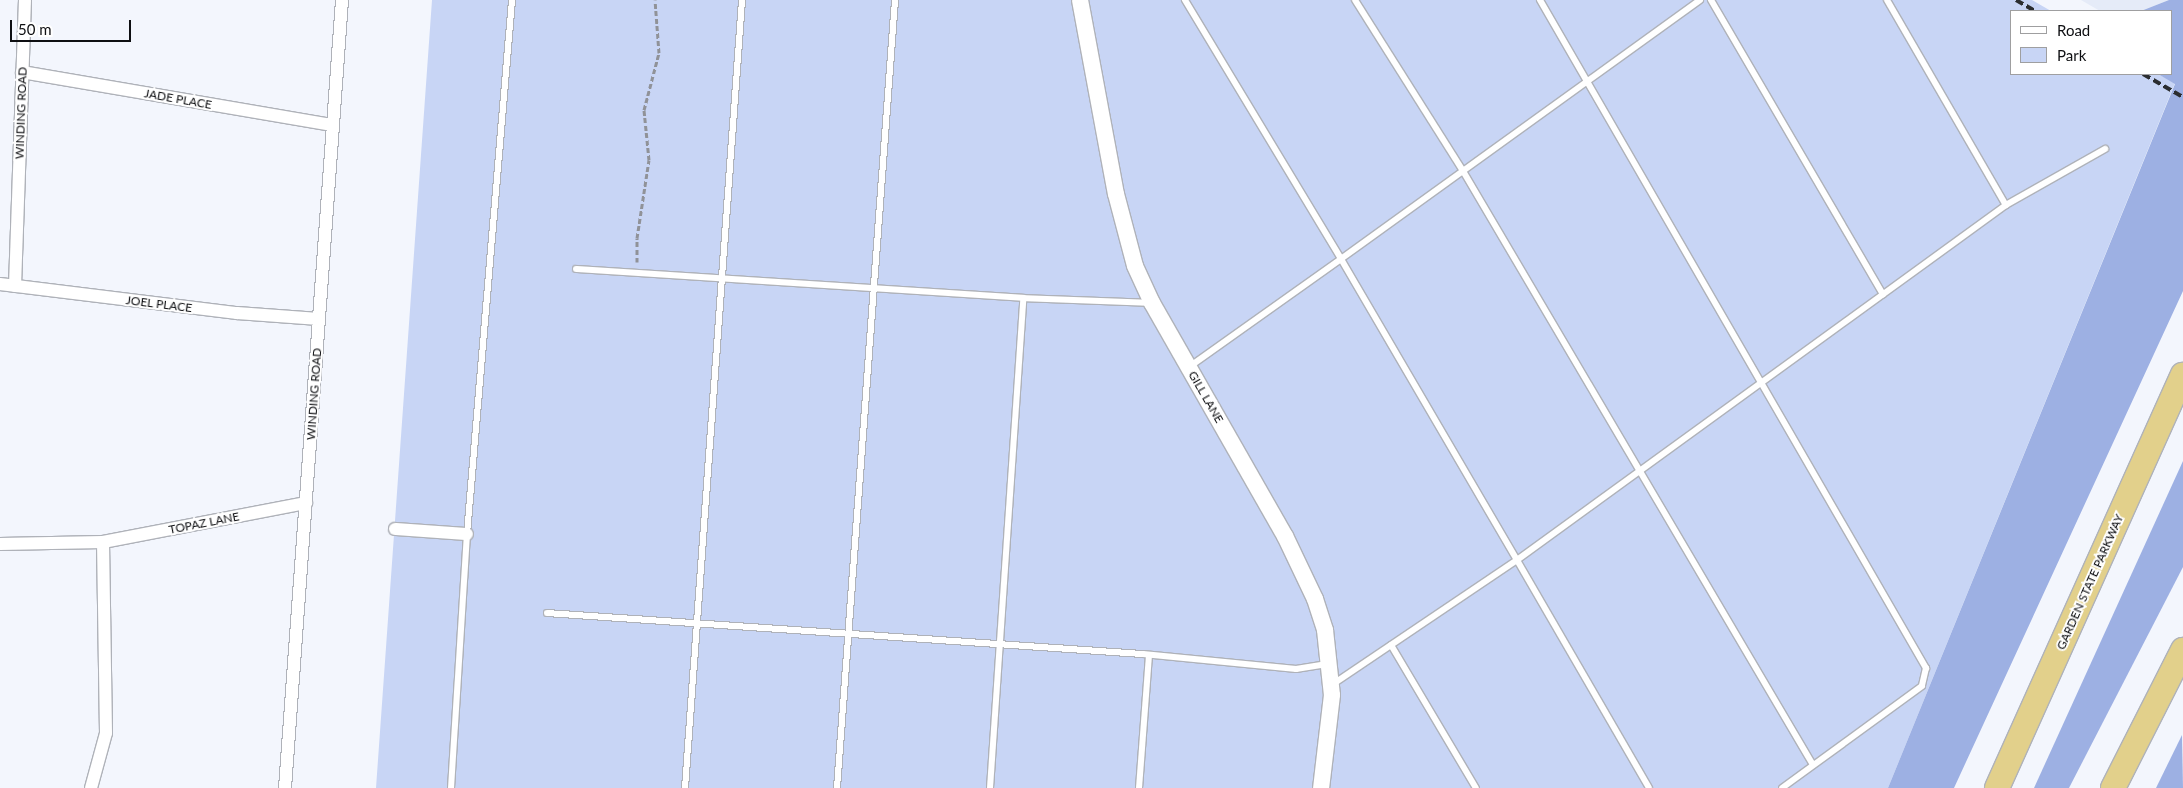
<!DOCTYPE html>
<style>
body{margin:0}
#map{position:relative;width:2183px;height:788px;overflow:hidden;background:#f3f6fd;font-family:Lato,sans-serif}
div>[style]{position:absolute}
.built>*{inset:0;background:#e5ebf8}
.green>*{inset:0;background:#c8d5f5}
.forest>*{inset:0;background:#9db0e3}
.path>*{height:3px;margin-top:-1.5px;transform-origin:0;background:repeating-linear-gradient(90deg,#909298 0 5px,transparent 0 7.5px)}
.roads{filter:drop-shadow(1px 0 #afb2b9) drop-shadow(-1px 0 #afb2b9) drop-shadow(0 1px #afb2b9) drop-shadow(0 -1px #afb2b9)}
.service>*{height:6px;margin:-3px;padding:0 3px;transform-origin:3px;border-radius:3px;background:#fff}
.minor>*{height:12px;margin:-6px;padding:0 6px;transform-origin:6px;border-radius:6px;background:#fff}
.tertiary>*{height:16px;margin:-8px;padding:0 8px;transform-origin:8px;border-radius:8px;background:#fff}
.motorway>*{height:24px;margin:-12px;padding:0 12px;transform-origin:12px;border-radius:12px;background:#e2d08b}
.rail>*{height:4px;margin-top:-2px;transform-origin:0;background:repeating-linear-gradient(90deg,#2b2d30 0 8px,transparent 0 12px)}
span{translate:-50% -50%;white-space:nowrap;text-align:center;line-height:1.15;-webkit-text-stroke:4px #fff;paint-order:stroke}
.street-label{font-size:12px;color:#0e0f12}
.legend{position:absolute;left:2010px;top:10px;width:162px;height:65px;box-sizing:border-box;background:#fff;border:1px solid #9f9fa0;margin:0;padding:6px 9px;list-style:none;font-size:15px;color:#0e0f12}
.legend li{display:flex;align-items:center;gap:10px;height:25px}
.legend b{width:25px;border:1px solid #9f9fa0}
.scale{position:absolute;left:10px;top:20px;width:121px;height:22px;box-sizing:border-box;border:2px solid #0e0f12;border-top:0;padding-left:6px;font-size:15px;line-height:18px;white-space:nowrap;color:#0e0f12;-webkit-text-stroke:4px #fff;paint-order:stroke}
</style>
<div id="map">
<div class="built">
<div style="clip-path:polygon(2081px 0,2169px 0,2141px 11px,2100px 11px)"></div>
</div>
<div class="green">
<div style="clip-path:polygon(432px 0,2032px 0,2051px 11px,2012px 11px,2012px 74px,2158px 74px,2175px 83px,1888px 788px,376px 788px)"></div>
</div>
<div class="forest">
<div style="clip-path:polygon(2169px 0,2183px 0,2183px 291px,1954px 788px,1888px 788px,2175px 84px,2158px 74px,2172px 74px,2172px 11px,2141px 11px)"></div>
<div style="clip-path:polygon(2183px 461px,2183px 567px,2069px 788px,2034px 788px)"></div>
<div style="clip-path:polygon(2182px 735px,2183px 788px,2156px 788px)"></div>
</div>
<div class="path">
<div style="left:637px;top:262px;width:24px;rotate:-90deg"></div>
<div style="left:637px;top:238px;width:79px;rotate:-81.3deg"></div>
<div style="left:649px;top:160px;width:50px;rotate:-95.7deg"></div>
<div style="left:644px;top:110px;width:59px;rotate:-75.3deg"></div>
<div style="left:659px;top:53px;width:53px;rotate:-94.3deg"></div>
</div>
<div class="roads">
<div class="service">
<div style="left:1185px;top:0;width:302px;rotate:58.9deg"></div>
<div style="left:1341px;top:259px;width:186px;rotate:144.6deg"></div>
<div style="left:1355px;top:0;width:202px;rotate:57.7deg"></div>
<div style="left:1463px;top:171px;width:689px;rotate:59.49deg"></div>
<div style="left:1540px;top:0;width:772px;rotate:59.98deg"></div>
<div style="left:1926px;top:668px;width:18px;rotate:103deg"></div>
<div style="left:1922px;top:686px;width:173px;rotate:143.9deg"></div>
<div style="left:1700px;top:0;width:443px;rotate:144.2deg"></div>
<div style="left:1341px;top:259px;width:349px;rotate:59.7deg"></div>
<div style="left:1517px;top:560px;width:604px;rotate:-35.98deg"></div>
<div style="left:2006px;top:205px;width:114px;rotate:-29.5deg"></div>
<div style="left:1711px;top:0;width:341px;rotate:59.7deg"></div>
<div style="left:1887px;top:0;width:237px;rotate:59.9deg"></div>
<div style="left:576px;top:269px;width:448px;rotate:3.7deg"></div>
<div style="left:547px;top:613px;width:597px;rotate:3.94deg"></div>
<div style="left:1143px;top:654px;width:154px;rotate:5.6deg"></div>
<div style="left:1296px;top:669px;width:33px;rotate:-9deg"></div>
<div style="left:1391px;top:645px;width:166px;rotate:59.3deg"></div>
<div style="left:1333px;top:684px;width:222px;rotate:-34deg"></div>
<div style="left:1517px;top:560px;width:263px;rotate:59.9deg"></div>
<div style="left:451px;top:788px;width:255px;rotate:-86.4deg"></div>
<div style="left:467px;top:534px;width:536px;rotate:-85.18deg"></div>
<div style="left:685px;top:788px;width:790px;rotate:-85.86deg"></div>
<div style="left:837px;top:788px;width:790px;rotate:-85.79deg"></div>
<div style="left:990px;top:788px;width:491px;rotate:-86.1deg"></div>
<div style="left:1023px;top:298px;width:128px;rotate:2.2deg"></div>
<div style="left:1139px;top:788px;width:133px;rotate:-85.7deg"></div>
</div>
<div class="minor">
<div style="left:22px;top:72px;width:315px;rotate:9.7deg"></div>
<div style="left:0;top:284px;width:239px;rotate:7deg"></div>
<div style="left:237px;top:313px;width:82px;rotate:4.2deg"></div>
<div style="left:15px;top:286px;width:286px;rotate:-88deg"></div>
<div style="left:395px;top:529px;width:72px;rotate:4deg"></div>
<div style="left:0;top:544px;width:103px;rotate:-1.1deg"></div>
<div style="left:103px;top:542px;width:207px;rotate:-10.9deg"></div>
<div style="left:91px;top:788px;width:57px;rotate:-74.7deg"></div>
<div style="left:106px;top:733px;width:191px;rotate:-90.9deg"></div>
<div style="left:285px;top:788px;width:790px;rotate:-85.86deg"></div>
</div>
<div class="tertiary">
<div style="left:1080px;top:0;width:197px;rotate:79.5deg"></div>
<div style="left:1116px;top:194px;width:74px;rotate:75.2deg"></div>
<div style="left:1135px;top:266px;width:41px;rotate:65.3deg"></div>
<div style="left:1152px;top:303px;width:268px;rotate:60.3deg"></div>
<div style="left:1285px;top:536px;width:70px;rotate:64.5deg"></div>
<div style="left:1315px;top:599px;width:33px;rotate:72deg"></div>
<div style="left:1325px;top:630px;width:65px;rotate:83.9deg"></div>
<div style="left:1332px;top:695px;width:94px;rotate:96.7deg"></div>
</div>
<div class="motorway">
<div style="left:1997px;top:788px;width:453px;rotate:-65.8deg"></div>
<div style="left:2113px;top:788px;width:155px;rotate:-63.1deg"></div>
</div>
</div>
<div class="rail">
<div style="left:2016px;top:0;width:22px;rotate:30deg"></div>
<div style="left:2143px;top:74px;width:46px;rotate:29.9deg"></div>
</div>
<div class="street-label">
<span style="left:178px;top:99px;rotate:10deg">JADE PLACE</span>
<span style="left:21px;top:113px;rotate:-88deg">WINDING ROAD</span>
<span style="left:159px;top:304px;rotate:7deg">JOEL PLACE</span>
<span style="left:314px;top:394px;rotate:-86deg">WINDING ROAD</span>
<span style="left:1206px;top:397px;rotate:60deg">GILL LANE</span>
<span style="left:204px;top:523px;rotate:-11deg">TOPAZ LANE</span>
<span style="left:2090px;top:582px;rotate:-66deg">GARDEN STATE PARKWAY</span>
</div>
<ul class="legend">
<li><b style="height:6px;background:#fff"></b>Road</li>
<li><b style="height:14px;background:#c8d5f5"></b>Park</li>
</ul>
<div class="scale">50 m</div>
</div>
